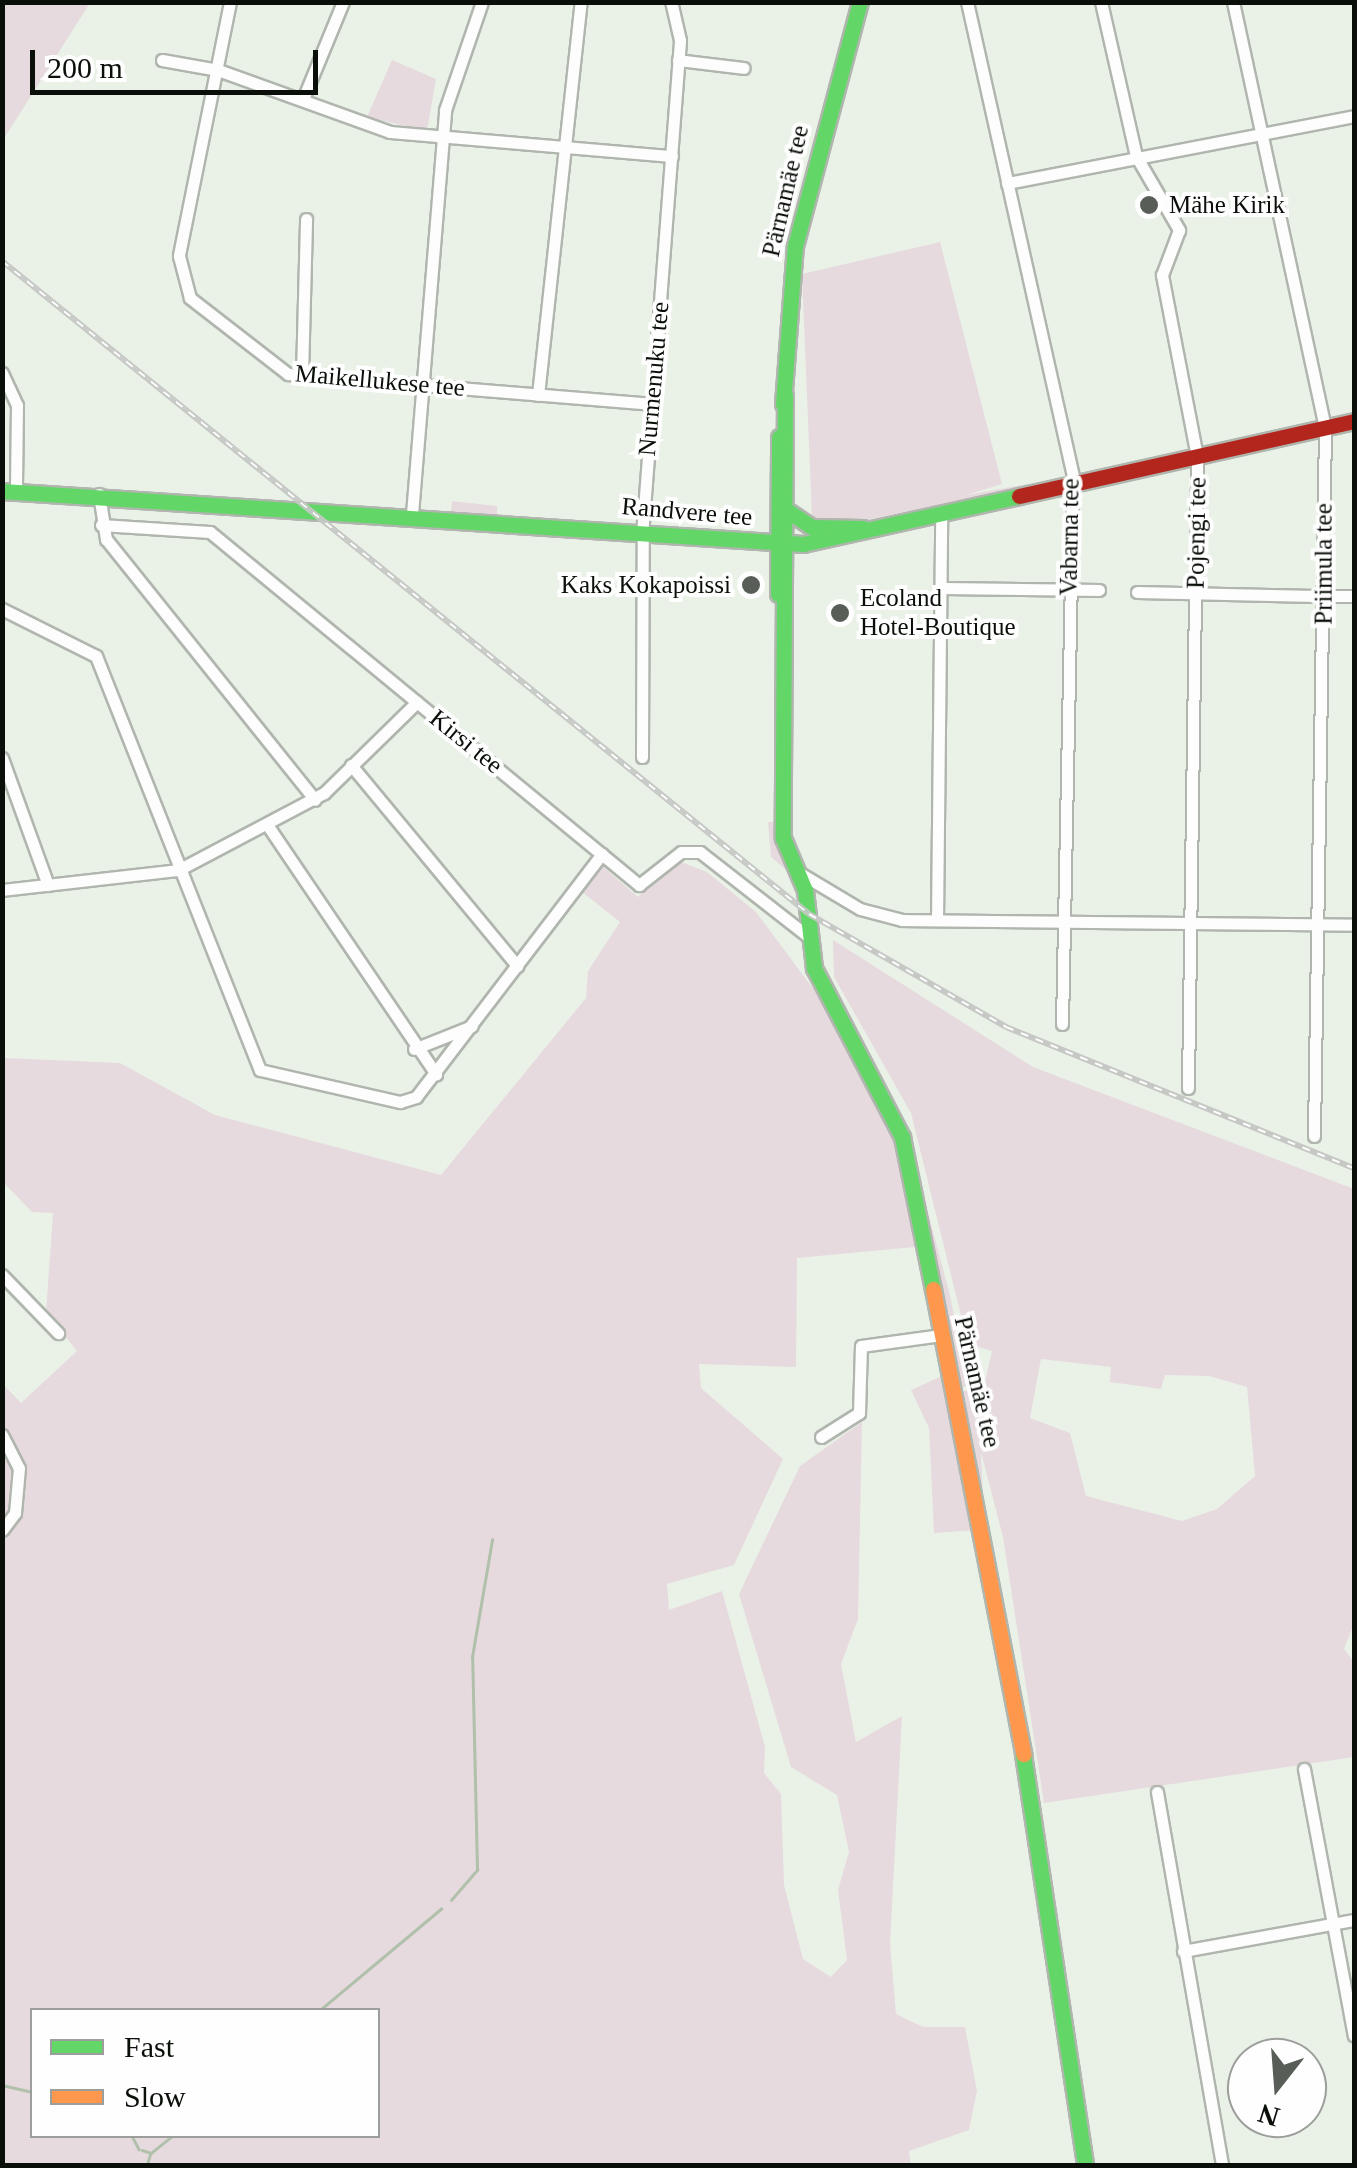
<!DOCTYPE html>
<meta charset="utf-8">
<style>
body{margin:0}
#map{position:relative;width:1357px;height:2168px;overflow:hidden;background:#eaf2e8;font-family:Georgia,serif}
div>[style]{position:absolute}
.green>*{inset:0;background:#e6dadf}
.stream>*{height:2.5px;margin:-1.25px;padding:0 1.25px;transform-origin:1.25px;border-radius:1.25px;background:#b1c0ab}
.roads{filter:drop-shadow(2px 0 #b0b6ae) drop-shadow(-2px 0 #b0b6ae) drop-shadow(0 2px #b0b6ae) drop-shadow(0 -2px #b0b6ae)}
.street>*{height:11px;margin:-5.5px;padding:0 5.5px;transform-origin:5.5px;border-radius:5.5px;background:#fcfdfc}
.fast>*{height:15px;margin:-7.5px;padding:0 7.5px;transform-origin:7.5px;border-radius:7.5px;background:#63d668}
.slow>*{height:15px;margin:-7.5px;padding:0 7.5px;transform-origin:7.5px;border-radius:7.5px;background:#ff974d}
.jam>*{height:15px;margin:-7.5px;padding:0 7.5px;transform-origin:7.5px;border-radius:7.5px;background:#b3261e}
.rail>*{height:6px;margin-top:-3px;transform-origin:0;background:repeating-linear-gradient(90deg,#fefefe 0 8px,#c6c8c5 0 16px);box-sizing:border-box;border-block:2px solid #c6c8c5}
.dots>*{width:28px;height:28px;translate:-50% -50%;box-sizing:border-box;border:5px solid #fefefe;border-radius:50%}
span{translate:-50% -50%;white-space:nowrap;text-align:center;line-height:1.15;-webkit-text-stroke:8px #fefefe;paint-order:stroke}
.street-label{font-size:25px;color:#0a0f09}
.poi-label{font-size:25px;color:#0a0f09}
.left{translate:0 -50%;text-align:left}
.right{translate:-100% -50%;text-align:right}
.frame{position:absolute;inset:0;border:5px solid #0a0f09;pointer-events:none}
.legend{position:absolute;left:30px;top:2008px;width:350px;height:130px;box-sizing:border-box;background:#fefefe;border:2px solid #9c9e9c;margin:0;padding:12px 18px;list-style:none;font-size:30px;color:#0a0f09}
.legend li{display:flex;align-items:center;gap:20px;height:50px}
.legend b{width:50px;border:2px solid #9c9e9c}
.north{position:absolute;left:1227px;top:2038px;width:100px;height:100px;box-sizing:border-box;background:#fefefe;border:2px solid #9c9e9c;border-radius:50%;rotate:197deg;font-size:28px;font-weight:700;line-height:40px;text-align:center;color:#0a0f09}
.north::after{content:'';display:block;margin:auto;width:35px;height:45px;background:#585e57;clip-path:polygon(50% 0,100% 100%,50% 72%,0 100%)}
.scale{position:absolute;left:30px;top:50px;width:288px;height:45px;box-sizing:border-box;border:5px solid #0a0f09;border-top:0;padding-left:12px;font-size:30px;line-height:35px;white-space:nowrap;color:#0a0f09;-webkit-text-stroke:8px #fefefe;paint-order:stroke}
</style>
<div id="map">
<div class="green">
<div style="clip-path:polygon(3px 2px,90px 3px,3px 140px,2px 3px)"></div>
<div style="clip-path:polygon(392px 60px,436px 79px,427px 131px,367px 117px)"></div>
<div style="clip-path:polygon(940px 242px,1002px 484px,966px 495px,1068px 477px,861px 521px,812px 518px,802px 274px)"></div>
<div style="clip-path:polygon(452px 501px,497px 506px,497px 515px,451px 512px)"></div>
<div style="clip-path:polygon(768px 822px,777px 822px,792px 875px,771px 857px)"></div>
<div style="clip-path:polygon(evenodd,678px 861px,707px 872px,756px 912px,829px 1010px,893px 1136px,915px 1247px,797px 1258px,796px 1367px,699px 1364px,701px 1388px,783px 1459px,734px 1565px,667px 1584px,669px 1610px,722px 1591px,765px 1747px,764px 1773px,781px 1794px,784px 1885px,803px 1959px,831px 1977px,847px 1960px,838px 1890px,849px 1852px,837px 1795px,791px 1767px,739px 1594px,800px 1466px,862px 1422px,858px 1619px,841px 1664px,856px 1742px,902px 1716px,890px 1944px,896px 2014px,923px 2027px,965px 2027px,977px 2091px,969px 2130px,909px 2151px,911px 2166px,3px 2165px,2px 1383px,21px 1403px,77px 1351px,46px 1312px,53px 1213px,32px 1212px,3px 1182px,3px 1058px,120px 1063px,215px 1115px,441px 1175px,586px 998px,588px 971px,620px 922px,582px 892px,602px 866px,638px 897px,678px 861px,32px 2010px,378px 2010px,378px 2136px,32px 2136px,32px 2010px)"></div>
<div style="clip-path:polygon(evenodd,833px 940px,1033px 1067px,1354px 1189px,1354px 1624px,1344px 1649px,1354px 1662px,1354px 1757px,1044px 1803px,1003px 1537px,981px 1452px,983px 1497px,960px 1392px,969px 1390px,976px 1422px,992px 1351px,968px 1344px,911px 1113px,834px 977px,833px 940px,1041px 1359px,1111px 1367px,1110px 1382px,1161px 1389px,1165px 1375px,1209px 1376px,1247px 1387px,1255px 1476px,1217px 1509px,1182px 1521px,1086px 1496px,1070px 1433px,1030px 1418px,1041px 1359px)"></div>
<div style="clip-path:polygon(909px 1142px,950px 1295px,967px 1386px,959px 1388px)"></div>
<div style="clip-path:polygon(942px 1376px,976px 1530px,934px 1533px,929px 1428px,911px 1390px)"></div>
</div>
<div class="stream">
<div style="left:2px;top:499px;width:17px;rotate:3deg"></div>
<div style="left:451px;top:1900px;width:40px;rotate:-49deg"></div>
<div style="left:477px;top:1870px;width:213px;rotate:-91.3deg"></div>
<div style="left:472px;top:1657px;width:119px;rotate:-80.3deg"></div>
<div style="left:320px;top:2010px;width:158px;rotate:-39.9deg"></div>
<div style="left:2px;top:2085px;width:31px;rotate:13deg"></div>
<div style="left:132px;top:2136px;width:15px;rotate:62deg"></div>
<div style="left:142px;top:2150px;width:9px;rotate:18deg"></div>
<div style="left:151px;top:2153px;width:14px;rotate:107deg"></div>
<div style="left:151px;top:2153px;width:27px;rotate:-39deg"></div>
</div>
<div class="roads">
<div class="street">
<div style="left:230px;top:2px;width:259px;rotate:101.4deg"></div>
<div style="left:179px;top:256px;width:43px;rotate:75.3deg"></div>
<div style="left:190px;top:298px;width:124px;rotate:37.8deg"></div>
<div style="left:288px;top:374px;width:364px;rotate:4.7deg"></div>
<div style="left:967px;top:2px;width:486px;rotate:77.4deg"></div>
<div style="left:1073px;top:476px;width:548px;rotate:91.15deg"></div>
<div style="left:1101px;top:2px;width:158px;rotate:77.2deg"></div>
<div style="left:1136px;top:156px;width:86px;rotate:59.8deg"></div>
<div style="left:1179px;top:230px;width:48px;rotate:110.7deg"></div>
<div style="left:1162px;top:275px;width:184px;rotate:79.1deg"></div>
<div style="left:1197px;top:456px;width:632px;rotate:90.82deg"></div>
<div style="left:1233px;top:2px;width:435px;rotate:77.8deg"></div>
<div style="left:1325px;top:427px;width:709px;rotate:90.89deg"></div>
<div style="left:162px;top:60px;width:57px;rotate:10.1deg"></div>
<div style="left:218px;top:70px;width:183px;rotate:19.8deg"></div>
<div style="left:390px;top:132px;width:283px;rotate:4.9deg"></div>
<div style="left:678px;top:60px;width:66px;rotate:6.9deg"></div>
<div style="left:303px;top:99px;width:105px;rotate:-67.6deg"></div>
<div style="left:1007px;top:183px;width:353px;rotate:-10.9deg"></div>
<div style="left:2px;top:373px;width:35px;rotate:65deg"></div>
<div style="left:17px;top:405px;width:86px;rotate:90.7deg"></div>
<div style="left:302px;top:375px;width:156px;rotate:-88.5deg"></div>
<div style="left:538px;top:395px;width:395px;rotate:-83.8deg"></div>
<div style="left:99px;top:494px;width:46px;rotate:81.2deg"></div>
<div style="left:106px;top:539px;width:334px;rotate:51.3deg"></div>
<div style="left:412px;top:514px;width:405px;rotate:-85.3deg"></div>
<div style="left:445px;top:110px;width:114px;rotate:-71.1deg"></div>
<div style="left:101px;top:525px;width:109px;rotate:3.7deg"></div>
<div style="left:210px;top:532px;width:556px;rotate:39.45deg"></div>
<div style="left:639px;top:885px;width:53px;rotate:-38.2deg"></div>
<div style="left:681px;top:852px;width:19px"></div>
<div style="left:700px;top:852px;width:140px;rotate:38deg"></div>
<div style="left:943px;top:588px;width:156px;rotate:0.7deg"></div>
<div style="left:1137px;top:592px;width:178px;rotate:1.3deg"></div>
<div style="left:1324px;top:596px;width:30px"></div>
<div style="left:2px;top:609px;width:105px;rotate:26.6deg"></div>
<div style="left:96px;top:656px;width:445px;rotate:68.4deg"></div>
<div style="left:260px;top:1070px;width:144px;rotate:12.9deg"></div>
<div style="left:400px;top:1102px;width:17px;rotate:-17deg"></div>
<div style="left:416px;top:1097px;width:306px;rotate:-52.6deg"></div>
<div style="left:642px;top:757px;width:235px;rotate:-89.8deg"></div>
<div style="left:643px;top:522px;width:483px;rotate:-85.6deg"></div>
<div style="left:680px;top:40px;width:39px;rotate:-103deg"></div>
<div style="left:2px;top:758px;width:135px;rotate:70.1deg"></div>
<div style="left:351px;top:765px;width:261px;rotate:50.4deg"></div>
<div style="left:268px;top:826px;width:300px;rotate:55.9deg"></div>
<div style="left:798px;top:872px;width:72px;rotate:30.8deg"></div>
<div style="left:860px;top:909px;width:43px;rotate:14.7deg"></div>
<div style="left:902px;top:920px;width:452px;rotate:0.6deg"></div>
<div style="left:2px;top:890px;width:177px;rotate:-6.5deg"></div>
<div style="left:178px;top:870px;width:165px;rotate:-27.8deg"></div>
<div style="left:324px;top:793px;width:130px;rotate:-44.4deg"></div>
<div style="left:937px;top:920px;width:406px;rotate:-89.4deg"></div>
<div style="left:414px;top:1049px;width:62px;rotate:-21.6deg"></div>
<div style="left:2px;top:1275px;width:81px;rotate:46deg"></div>
<div style="left:2px;top:1435px;width:37px;rotate:63deg"></div>
<div style="left:19px;top:1468px;width:45px;rotate:95.1deg"></div>
<div style="left:15px;top:1513px;width:21px;rotate:127deg"></div>
<div style="left:821px;top:1437px;width:45px;rotate:-32.3deg"></div>
<div style="left:859px;top:1413px;width:67px;rotate:-88.3deg"></div>
<div style="left:861px;top:1346px;width:81px;rotate:-7.8deg"></div>
<div style="left:1304px;top:1769px;width:271px;rotate:79.4deg"></div>
<div style="left:1157px;top:1792px;width:380px;rotate:80.1deg"></div>
<div style="left:1183px;top:1951px;width:174px;rotate:-10.3deg"></div>
</div>
<div class="fast">
<div style="left:785px;top:395px;width:443px;rotate:90.3deg"></div>
<div style="left:783px;top:838px;width:56px;rotate:67.1deg"></div>
<div style="left:805px;top:890px;width:79px;rotate:83.4deg"></div>
<div style="left:814px;top:968px;width:191px;rotate:62.5deg"></div>
<div style="left:902px;top:1137px;width:155px;rotate:78.5deg"></div>
<div style="left:783px;top:404px;width:158px;rotate:-85.7deg"></div>
<div style="left:795px;top:246px;width:253px;rotate:-75.1deg"></div>
<div style="left:2px;top:491px;width:803px;rotate:3.79deg"></div>
<div style="left:803px;top:544px;width:221px;rotate:-12.5deg"></div>
<div style="left:788px;top:511px;width:29px;rotate:34deg"></div>
<div style="left:812px;top:527px;width:51px;rotate:1.1deg"></div>
<div style="left:778px;top:594px;width:157px;rotate:-89.6deg"></div>
<div style="left:1023px;top:1754px;width:417px;rotate:81.4deg"></div>
</div>
<div class="slow">
<div style="left:933px;top:1289px;width:474px;rotate:79deg"></div>
</div>
<div class="jam">
<div style="left:1019px;top:496px;width:343px;rotate:-12.6deg"></div>
</div>
</div>
<div class="rail">
<div style="left:2px;top:261px;width:1038px;rotate:38.98deg"></div>
<div style="left:809px;top:914px;width:227px;rotate:29.8deg"></div>
<div style="left:1006px;top:1027px;width:375px;rotate:22.1deg"></div>
</div>
<div class="dots">
<div style="left:1149px;top:205px;background:#585e57"></div>
<div style="left:751px;top:585px;background:#585e57"></div>
<div style="left:840px;top:613px;background:#585e57"></div>
</div>
<div class="street-label">
<span style="left:786px;top:191px;rotate:-77deg">Pärnamäe tee</span>
<span style="left:654px;top:379px;rotate:-85deg">Nurmenuku tee</span>
<span style="left:380px;top:381px;rotate:5deg">Maikellukese tee</span>
<span style="left:687px;top:512px;rotate:5deg">Randvere tee</span>
<span style="left:1197px;top:533px;rotate:-89deg">Pojengi tee</span>
<span style="left:1070px;top:537px;rotate:-89deg">Vabarna tee</span>
<span style="left:1324px;top:564px;rotate:-90deg">Priimula tee</span>
<span style="left:466px;top:742px;rotate:39deg">Kirsi tee</span>
<span style="left:977px;top:1382px;rotate:77deg">Pärnamäe tee</span>
</div>
<div class="poi-label">
<span class="left" style="left:1169px;top:205px">Mähe Kirik</span>
<span class="right" style="left:731px;top:585px">Kaks Kokapoissi</span>
<span class="left" style="left:860px;top:613px">Ecoland<br>Hotel-Boutique</span>
</div>
<div class="frame"></div>
<ul class="legend">
<li><b style="height:12px;background:#63d668"></b>Fast</li>
<li><b style="height:12px;background:#ff974d"></b>Slow</li>
</ul>
<div class="north">N</div>
<div class="scale">200 m</div>
</div>
